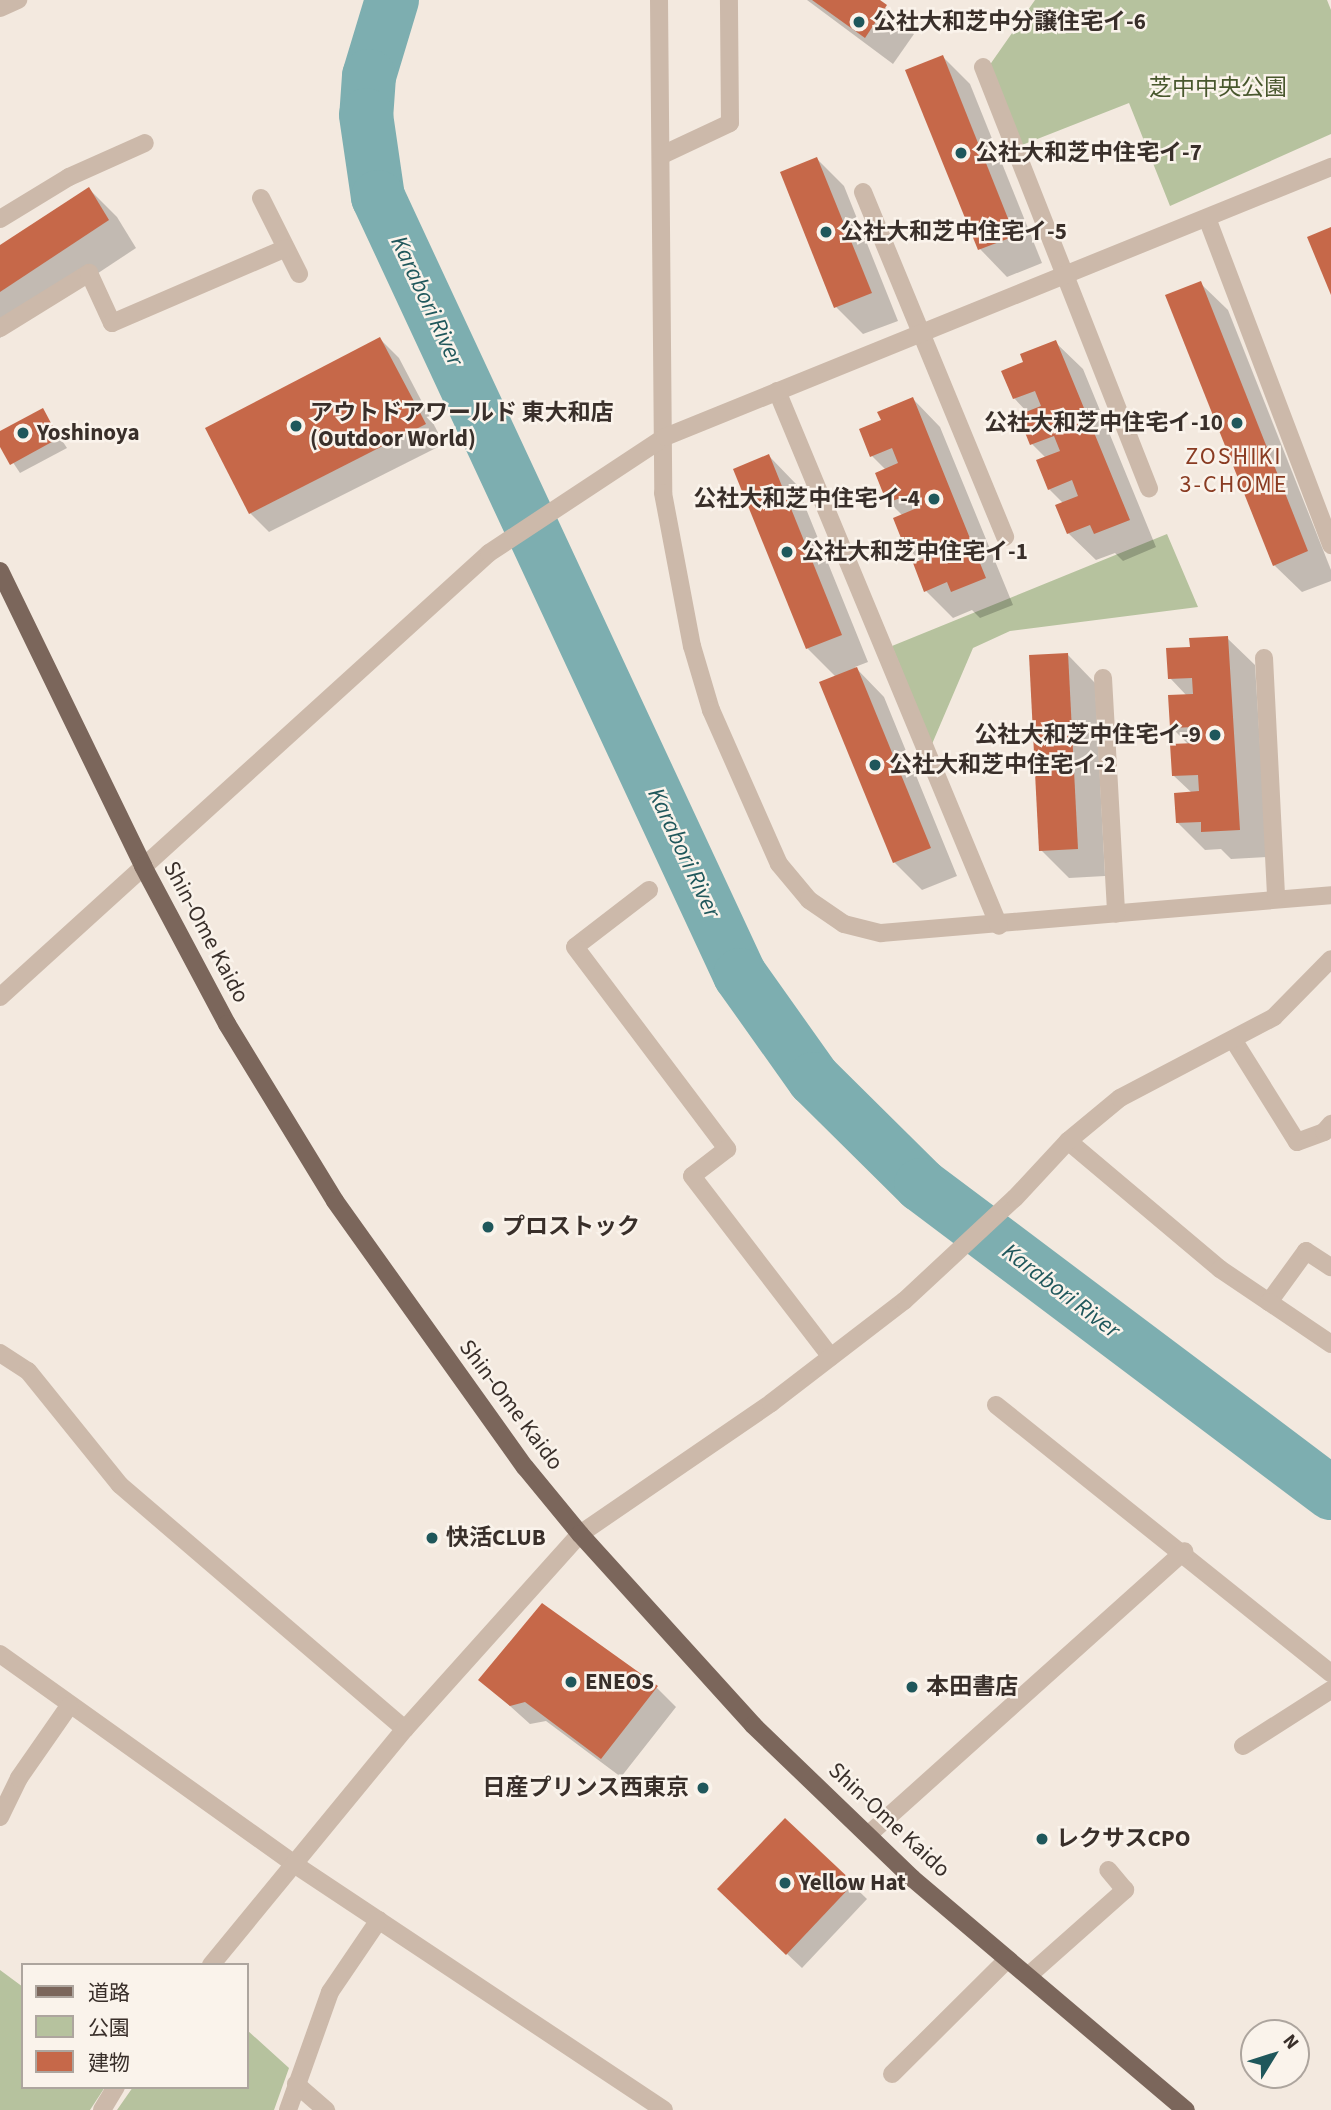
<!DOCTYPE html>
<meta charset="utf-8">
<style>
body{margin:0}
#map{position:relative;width:1331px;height:2110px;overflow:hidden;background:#f3e9df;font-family:"Source Sans 3","Noto Sans JP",sans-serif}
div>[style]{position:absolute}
.green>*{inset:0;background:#b6c29e}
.shadow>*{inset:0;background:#0003}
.river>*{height:54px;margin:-27px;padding:0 27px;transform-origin:27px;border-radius:27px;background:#7daeb0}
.building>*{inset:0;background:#c66849}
.minor>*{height:18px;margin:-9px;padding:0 9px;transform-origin:9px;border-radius:9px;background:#ccb9aa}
.major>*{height:18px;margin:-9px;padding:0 9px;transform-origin:9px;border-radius:9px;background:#7b665b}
.dots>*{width:19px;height:19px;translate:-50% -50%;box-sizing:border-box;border:4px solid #faf3eb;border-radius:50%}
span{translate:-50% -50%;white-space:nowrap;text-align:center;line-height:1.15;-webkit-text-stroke:5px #faf3eb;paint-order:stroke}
.poi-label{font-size:23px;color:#392f2a;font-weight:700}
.left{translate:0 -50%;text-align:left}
.right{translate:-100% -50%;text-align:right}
.park-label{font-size:23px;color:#48572d}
.street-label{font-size:23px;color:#392f2a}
.water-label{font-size:24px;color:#1f575b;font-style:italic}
.neighbourhood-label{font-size:24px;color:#893b22;letter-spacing:2px}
.legend{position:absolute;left:21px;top:1963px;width:228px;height:126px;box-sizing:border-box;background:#faf3eb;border:2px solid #ada59e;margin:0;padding:9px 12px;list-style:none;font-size:21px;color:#392f2a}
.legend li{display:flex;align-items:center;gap:14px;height:35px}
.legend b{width:35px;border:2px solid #ada59e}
.north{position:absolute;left:1240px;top:2019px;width:70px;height:70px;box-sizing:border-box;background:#faf3eb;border:2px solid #ada59e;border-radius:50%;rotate:52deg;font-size:19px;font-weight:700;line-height:28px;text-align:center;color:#392f2a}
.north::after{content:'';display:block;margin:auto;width:24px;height:32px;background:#1f575b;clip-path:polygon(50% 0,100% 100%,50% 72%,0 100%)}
</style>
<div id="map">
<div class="green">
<div style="clip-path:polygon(1035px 0,1327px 0,1331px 10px,1331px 134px,1170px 206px,1129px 103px,1022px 145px,989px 66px)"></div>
<div style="clip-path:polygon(1167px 534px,1198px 607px,1010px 631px,973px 648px,932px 744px,892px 646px)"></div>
<div style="clip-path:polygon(0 1970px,23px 1987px,23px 2087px,105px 2087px,90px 2110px,0 2110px)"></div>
<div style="clip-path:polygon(247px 2030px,289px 2068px,274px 2110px,117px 2110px,133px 2087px,247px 2087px)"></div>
</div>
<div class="shadow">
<div style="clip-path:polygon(807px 0,877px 0,914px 34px,893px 64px)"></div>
<div style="clip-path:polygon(943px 57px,970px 84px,1042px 263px,1007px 277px,980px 249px)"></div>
<div style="clip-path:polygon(817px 159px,844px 186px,898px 321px,863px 334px,836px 307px)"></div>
<div style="clip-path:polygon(89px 189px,117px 217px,136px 248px,0 338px,0 247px)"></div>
<div style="clip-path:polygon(1200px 283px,1228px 310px,1331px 570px,1331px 581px,1302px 592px,1274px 565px)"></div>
<div style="clip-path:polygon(380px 339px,399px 358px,444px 444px,269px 532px,250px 513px)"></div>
<div style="clip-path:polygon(1055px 342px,1083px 369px,1156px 547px,1123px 561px,1115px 553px,1096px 560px,1068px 533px,1064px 504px,1049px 489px,1046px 458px,1032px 444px,1020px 416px,1028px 413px,1014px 398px,1025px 363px)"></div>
<div style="clip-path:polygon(913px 399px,940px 427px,1013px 605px,980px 618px,972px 610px,953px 618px,926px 591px,921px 562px,907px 547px,903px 516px,889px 502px,877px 474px,886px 470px,872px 456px,883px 421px)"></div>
<div style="clip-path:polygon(42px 410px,67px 448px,20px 473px,0 443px,0 433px)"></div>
<div style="clip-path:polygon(769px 456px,796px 484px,868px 662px,855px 667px,884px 697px,957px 876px,922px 890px,894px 862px,836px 677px,807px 648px)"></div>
<div style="clip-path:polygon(1227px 638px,1255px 665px,1267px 857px,1231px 859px,1221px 849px,1205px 850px,1178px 823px,1192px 793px,1174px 776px,1189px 745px,1171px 727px,1187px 696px,1170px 678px,1191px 648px)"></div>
<div style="clip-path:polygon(1068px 655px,1095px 683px,1105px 876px,1069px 878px,1041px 850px)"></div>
<div style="clip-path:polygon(543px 1605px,657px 1688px,676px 1707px,621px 1777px,546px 1721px,530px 1724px,481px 1680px)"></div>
<div style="clip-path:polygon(785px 1820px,867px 1899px,802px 1968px,734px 1904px)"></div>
</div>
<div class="river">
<div style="left:392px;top:0;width:79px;rotate:106.8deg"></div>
<div style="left:369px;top:76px;width:39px;rotate:94deg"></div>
<div style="left:366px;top:115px;width:83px;rotate:81.7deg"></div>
<div style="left:378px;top:197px;width:858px;rotate:65.05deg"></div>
<div style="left:740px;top:975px;width:128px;rotate:54.6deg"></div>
<div style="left:814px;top:1079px;width:151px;rotate:44.7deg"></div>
<div style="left:921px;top:1185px;width:513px;rotate:36.91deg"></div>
</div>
<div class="building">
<div style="clip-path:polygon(812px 0,880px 0,887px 5px,865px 38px)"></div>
<div style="clip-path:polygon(943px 55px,1015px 236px,978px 250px,905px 70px)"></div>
<div style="clip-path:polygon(817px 157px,872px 293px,834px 308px,780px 172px)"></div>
<div style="clip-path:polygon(89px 187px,109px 220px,0 292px,0 245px)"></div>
<div style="clip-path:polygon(1331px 227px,1331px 295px,1307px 237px)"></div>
<div style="clip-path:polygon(1201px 281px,1308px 551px,1273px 566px,1165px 295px)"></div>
<div style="clip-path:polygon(380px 337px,426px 424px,249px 514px,205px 428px)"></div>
<div style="clip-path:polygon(1056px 340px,1130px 520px,1094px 534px,1090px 525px,1067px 534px,1055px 505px,1078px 496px,1072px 480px,1048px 490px,1036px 460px,1060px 451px,1054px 436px,1030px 445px,1018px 415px,1041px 406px,1035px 391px,1013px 399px,1001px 371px,1023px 362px,1020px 354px)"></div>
<div style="clip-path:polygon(913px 397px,986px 578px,951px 592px,947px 582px,924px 592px,913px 563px,936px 554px,929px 538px,905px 548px,893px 518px,917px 508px,911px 494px,887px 503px,875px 473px,898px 463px,892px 448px,870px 457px,859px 429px,881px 420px,877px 412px)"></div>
<div style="clip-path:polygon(43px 408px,59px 438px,10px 465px,0 447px,0 431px)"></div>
<div style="clip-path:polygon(769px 454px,842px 635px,806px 649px,733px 469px)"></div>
<div style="clip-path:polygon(1228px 636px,1240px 830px,1201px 832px,1201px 822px,1176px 823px,1174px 793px,1199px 791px,1198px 775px,1172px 776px,1170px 744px,1196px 743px,1195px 727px,1170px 728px,1168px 695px,1193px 694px,1192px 678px,1168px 679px,1166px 648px,1190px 647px,1189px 638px)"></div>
<div style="clip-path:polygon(1068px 653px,1078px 849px,1039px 851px,1029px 655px)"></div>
<div style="clip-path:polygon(857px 667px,931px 848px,893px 863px,819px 682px)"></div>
<div style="clip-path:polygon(542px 1603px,658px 1686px,601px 1759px,525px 1702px,510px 1706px,478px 1680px)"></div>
<div style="clip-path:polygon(785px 1818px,854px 1883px,786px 1955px,717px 1889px)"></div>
</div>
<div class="minor">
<div style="left:659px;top:0;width:493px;rotate:89.5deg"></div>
<div style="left:663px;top:493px;width:156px;rotate:79.3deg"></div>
<div style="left:692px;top:646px;width:67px;rotate:73.5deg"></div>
<div style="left:711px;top:710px;width:168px;rotate:66.2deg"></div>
<div style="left:779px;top:864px;width:47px;rotate:50.2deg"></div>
<div style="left:809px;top:900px;width:42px;rotate:34.4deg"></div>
<div style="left:844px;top:924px;width:38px;rotate:14deg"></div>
<div style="left:881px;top:933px;width:452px;rotate:-4.8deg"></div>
<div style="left:0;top:8px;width:20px;rotate:-24deg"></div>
<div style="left:983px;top:67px;width:453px;rotate:68.5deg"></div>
<div style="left:662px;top:155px;width:75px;rotate:-25.2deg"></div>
<div style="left:730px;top:123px;width:123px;rotate:-90.5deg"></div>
<div style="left:863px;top:192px;width:373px;rotate:67.6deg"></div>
<div style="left:261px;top:198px;width:85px;rotate:63.4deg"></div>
<div style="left:1207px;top:218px;width:350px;rotate:69.2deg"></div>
<div style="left:0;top:219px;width:81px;rotate:-31.3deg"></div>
<div style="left:69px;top:177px;width:83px;rotate:-24.1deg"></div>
<div style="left:0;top:328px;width:105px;rotate:-31.7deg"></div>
<div style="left:89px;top:273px;width:55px;rotate:65.3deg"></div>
<div style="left:112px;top:323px;width:189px;rotate:-23.3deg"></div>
<div style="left:777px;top:391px;width:579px;rotate:67.46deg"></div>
<div style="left:1264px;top:658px;width:240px;rotate:87.1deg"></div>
<div style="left:1103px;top:678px;width:236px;rotate:86.8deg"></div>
<div style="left:649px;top:890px;width:93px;rotate:142.4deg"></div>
<div style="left:575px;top:947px;width:253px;rotate:53deg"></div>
<div style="left:727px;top:1149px;width:44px;rotate:142.4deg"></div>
<div style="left:692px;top:1176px;width:228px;rotate:52.5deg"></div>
<div style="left:0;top:997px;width:660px;rotate:-42.24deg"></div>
<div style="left:489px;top:553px;width:211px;rotate:-33.4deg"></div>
<div style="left:665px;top:437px;width:719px;rotate:-22.07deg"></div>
<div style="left:1234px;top:1041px;width:119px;rotate:58deg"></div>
<div style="left:1297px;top:1142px;width:29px;rotate:-20deg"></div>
<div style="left:1324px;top:1132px;width:11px;rotate:-49deg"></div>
<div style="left:1068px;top:1141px;width:199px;rotate:40.1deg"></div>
<div style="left:1220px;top:1269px;width:59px;rotate:34deg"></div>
<div style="left:1269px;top:1302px;width:63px;rotate:-54deg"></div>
<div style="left:1306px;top:1251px;width:30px;rotate:33deg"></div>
<div style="left:1269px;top:1302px;width:75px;rotate:34.1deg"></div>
<div style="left:0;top:1353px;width:33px;rotate:33deg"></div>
<div style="left:28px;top:1371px;width:146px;rotate:51.1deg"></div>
<div style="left:120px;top:1485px;width:375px;rotate:40.6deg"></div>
<div style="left:996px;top:1405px;width:429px;rotate:38.7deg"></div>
<div style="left:0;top:1654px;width:361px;rotate:35.5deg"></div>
<div style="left:294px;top:1864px;width:444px;rotate:33.6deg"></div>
<div style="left:1243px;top:1746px;width:104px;rotate:-32.5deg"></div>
<div style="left:0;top:1817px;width:43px;rotate:-64deg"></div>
<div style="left:19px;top:1778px;width:88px;rotate:-55.2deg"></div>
<div style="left:868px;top:1835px;width:425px;rotate:-41.9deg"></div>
<div style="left:211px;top:1965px;width:306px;rotate:-50.6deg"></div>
<div style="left:405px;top:1729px;width:262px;rotate:-48.1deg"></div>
<div style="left:580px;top:1534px;width:232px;rotate:-34.4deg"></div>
<div style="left:771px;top:1403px;width:168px;rotate:-37.5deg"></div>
<div style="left:904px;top:1301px;width:151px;rotate:-42.9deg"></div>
<div style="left:1015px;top:1198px;width:78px;rotate:-47.1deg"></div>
<div style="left:1068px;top:1141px;width:67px;rotate:-39.6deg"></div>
<div style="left:1120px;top:1098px;width:174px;rotate:-27.7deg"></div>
<div style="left:1274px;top:1017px;width:81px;rotate:-45.5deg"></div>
<div style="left:1028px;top:1976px;width:130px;rotate:-41.6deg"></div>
<div style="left:1125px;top:1890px;width:26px;rotate:-130deg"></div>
<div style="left:892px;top:2074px;width:163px;rotate:-44.8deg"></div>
<div style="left:296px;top:2084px;width:40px;rotate:41deg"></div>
<div style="left:102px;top:2110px;width:27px;rotate:-59deg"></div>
<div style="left:288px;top:2110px;width:125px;rotate:-70.4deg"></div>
<div style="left:330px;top:1992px;width:87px;rotate:-55.8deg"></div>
</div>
<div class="major">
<div style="left:0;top:571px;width:328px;rotate:64.1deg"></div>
<div style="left:143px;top:866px;width:179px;rotate:62deg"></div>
<div style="left:227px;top:1024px;width:207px;rotate:58.6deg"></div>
<div style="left:335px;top:1201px;width:327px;rotate:54.5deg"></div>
<div style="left:525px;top:1467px;width:87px;rotate:50.6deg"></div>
<div style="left:580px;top:1534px;width:258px;rotate:47.8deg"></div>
<div style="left:753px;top:1725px;width:221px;rotate:43.9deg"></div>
<div style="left:912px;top:1878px;width:359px;rotate:40.3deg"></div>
</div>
<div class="dots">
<div style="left:859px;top:22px;background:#1f575b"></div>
<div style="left:961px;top:153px;background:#1f575b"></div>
<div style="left:826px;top:232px;background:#1f575b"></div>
<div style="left:1237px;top:423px;background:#1f575b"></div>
<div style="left:296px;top:426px;background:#1f575b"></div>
<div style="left:23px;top:433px;background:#1f575b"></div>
<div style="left:934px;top:499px;background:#1f575b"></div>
<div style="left:787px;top:552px;background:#1f575b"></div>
<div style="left:1215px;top:735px;background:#1f575b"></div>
<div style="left:875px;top:765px;background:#1f575b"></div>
<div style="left:488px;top:1227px;background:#1f575b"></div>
<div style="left:432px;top:1538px;background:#1f575b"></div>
<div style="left:571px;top:1682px;background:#1f575b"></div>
<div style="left:912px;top:1687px;background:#1f575b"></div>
<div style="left:703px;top:1788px;background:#1f575b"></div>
<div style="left:1042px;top:1839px;background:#1f575b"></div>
<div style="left:785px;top:1883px;background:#1f575b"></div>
</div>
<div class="poi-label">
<span class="left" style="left:873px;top:22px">公社大和芝中分譲住宅イ-6</span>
<span class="left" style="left:975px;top:153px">公社大和芝中住宅イ-7</span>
<span class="left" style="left:840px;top:232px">公社大和芝中住宅イ-5</span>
<span class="left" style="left:310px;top:426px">アウトドアワールド 東大和店<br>(Outdoor World)</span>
<span class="right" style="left:1223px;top:423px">公社大和芝中住宅イ-10</span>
<span class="left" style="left:37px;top:433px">Yoshinoya</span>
<span class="right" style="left:920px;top:499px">公社大和芝中住宅イ-4</span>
<span class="left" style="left:801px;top:552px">公社大和芝中住宅イ-1</span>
<span class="right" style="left:1201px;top:735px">公社大和芝中住宅イ-9</span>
<span class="left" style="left:889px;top:765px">公社大和芝中住宅イ-2</span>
<span class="left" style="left:502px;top:1227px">プロストック</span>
<span class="left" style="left:446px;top:1538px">快活CLUB</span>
<span class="left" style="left:585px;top:1682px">ENEOS</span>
<span class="left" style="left:926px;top:1687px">本田書店</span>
<span class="right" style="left:689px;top:1788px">日産プリンス西東京</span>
<span class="left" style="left:1056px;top:1839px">レクサスCPO</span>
<span class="left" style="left:799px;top:1883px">Yellow Hat</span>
</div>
<div class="park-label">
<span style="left:1218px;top:88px">芝中中央公園</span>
</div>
<div class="street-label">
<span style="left:206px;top:932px;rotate:62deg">Shin-Ome Kaido</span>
<span style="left:511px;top:1405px;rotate:53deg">Shin-Ome Kaido</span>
<span style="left:889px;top:1820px;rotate:43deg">Shin-Ome Kaido</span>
</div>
<div class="water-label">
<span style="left:427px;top:301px;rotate:65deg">Karabori River</span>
<span style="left:684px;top:853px;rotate:65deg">Karabori River</span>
<span style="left:1061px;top:1291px;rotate:37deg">Karabori River</span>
</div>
<div class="neighbourhood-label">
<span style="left:1234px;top:471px">ZOSHIKI<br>3-CHOME</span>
</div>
<ul class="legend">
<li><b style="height:9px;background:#7b665b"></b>道路</li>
<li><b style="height:19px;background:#b6c29e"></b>公園</li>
<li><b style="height:19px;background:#c66849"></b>建物</li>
</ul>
<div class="north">N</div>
</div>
